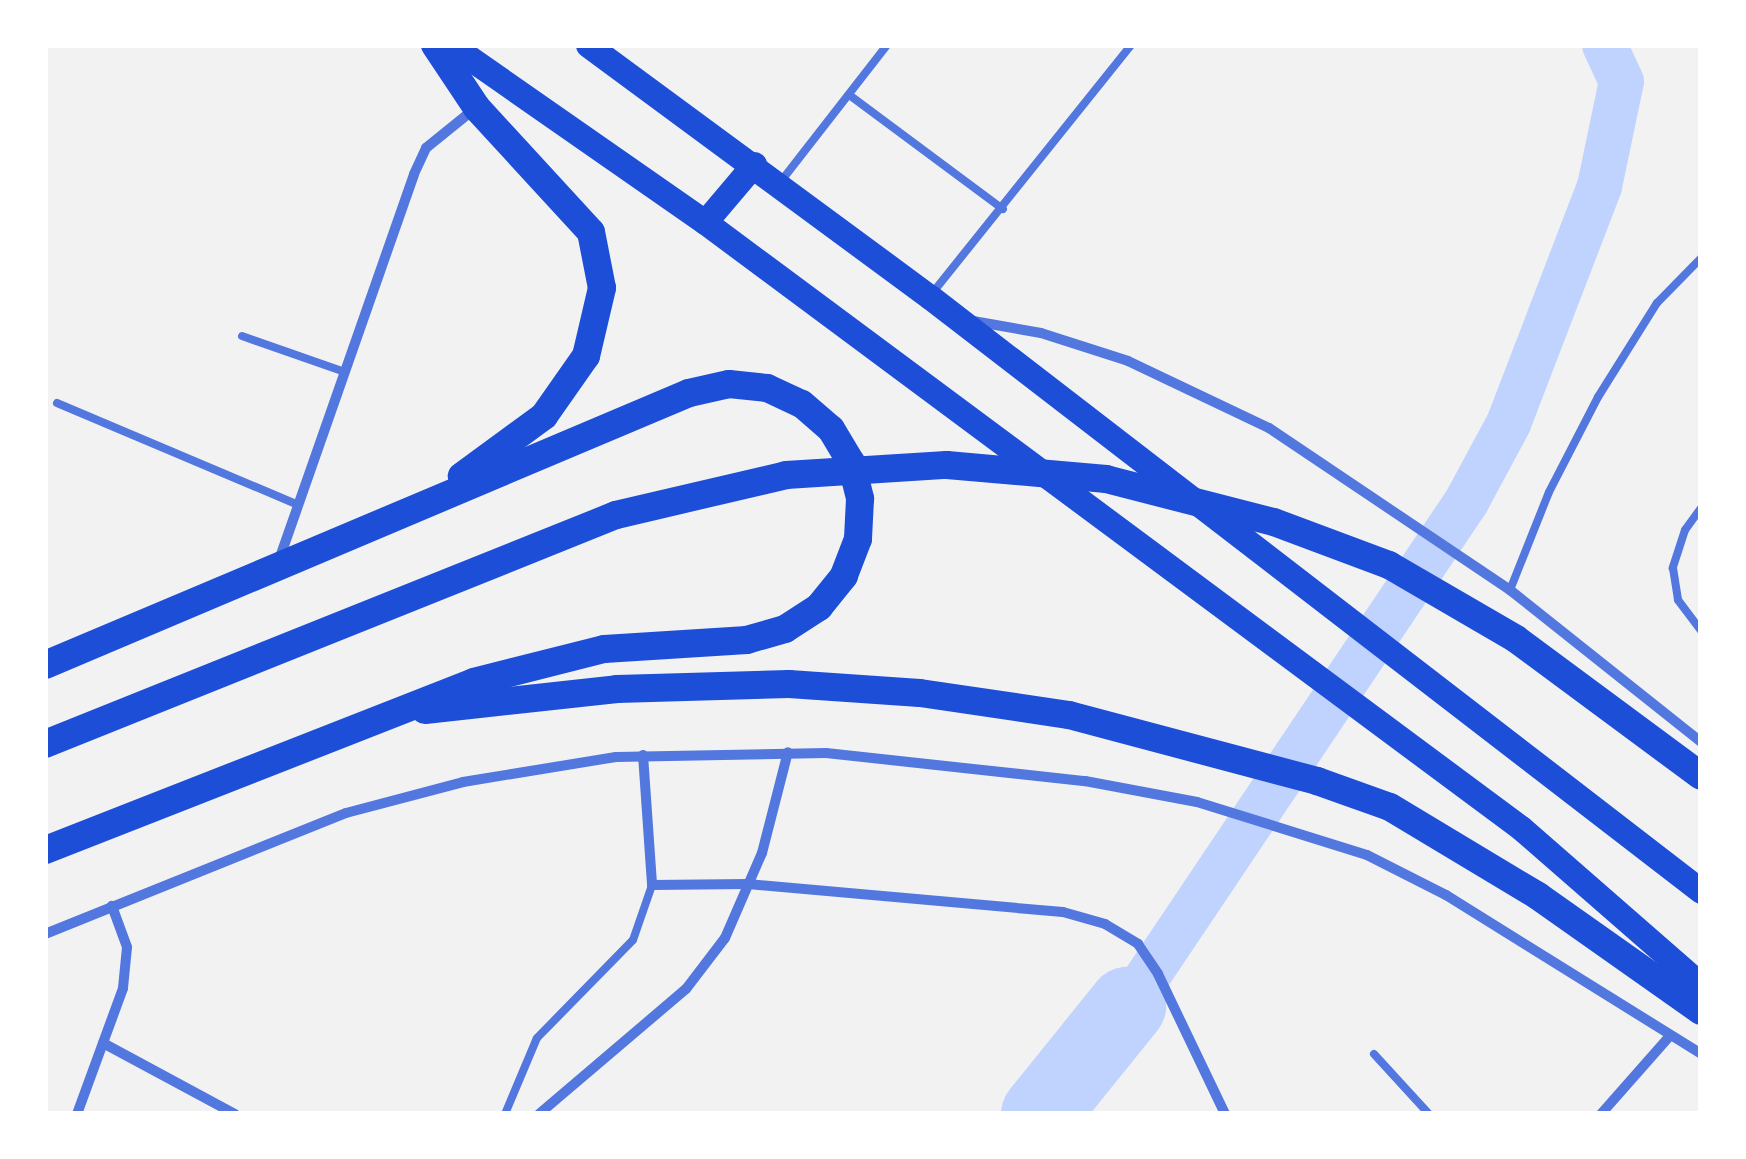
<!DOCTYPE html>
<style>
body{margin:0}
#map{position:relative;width:1746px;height:1159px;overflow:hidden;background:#f2f2f2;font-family:Rubik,sans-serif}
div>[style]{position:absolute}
.canal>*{height:45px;margin:-22.5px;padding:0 22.5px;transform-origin:22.5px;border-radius:22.5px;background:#bfd3fe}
.river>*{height:78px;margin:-39px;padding:0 39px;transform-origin:39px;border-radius:39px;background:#bfd3fe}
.service>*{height:8px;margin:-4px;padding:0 4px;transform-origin:4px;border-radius:4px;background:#5277de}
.minor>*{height:10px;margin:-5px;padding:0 5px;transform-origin:5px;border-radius:5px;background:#5277de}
.primary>*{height:25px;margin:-12.5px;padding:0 12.5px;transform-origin:12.5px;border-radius:12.5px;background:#1d4ed8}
.trunk>*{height:28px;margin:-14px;padding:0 14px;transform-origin:14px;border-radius:14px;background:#1d4ed8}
span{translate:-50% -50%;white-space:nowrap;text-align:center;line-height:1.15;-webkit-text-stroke:8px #fff;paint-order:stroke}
.frame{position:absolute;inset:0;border:48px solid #fff;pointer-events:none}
</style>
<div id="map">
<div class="canal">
<div style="left:1127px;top:1006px;width:608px;rotate:-56.13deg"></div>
<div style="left:1466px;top:501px;width:89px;rotate:-61.7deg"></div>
<div style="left:1508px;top:423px;width:254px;rotate:-69deg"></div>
<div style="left:1599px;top:186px;width:107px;rotate:-78.2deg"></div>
<div style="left:1621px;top:81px;width:40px;rotate:-115deg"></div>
</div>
<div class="river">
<div style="left:1040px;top:1114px;width:139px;rotate:-51.1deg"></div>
</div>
<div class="service">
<div style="left:852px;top:97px;width:188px;rotate:36.6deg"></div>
<div style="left:782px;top:180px;width:171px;rotate:-52.1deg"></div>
<div style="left:934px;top:291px;width:315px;rotate:-51.3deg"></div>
<div style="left:242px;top:336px;width:109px;rotate:19.3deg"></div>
<div style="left:57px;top:403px;width:262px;rotate:22.9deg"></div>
<div style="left:1701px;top:508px;width:27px;rotate:126deg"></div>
<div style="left:1685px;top:530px;width:40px;rotate:108deg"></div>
<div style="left:1673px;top:568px;width:32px;rotate:81deg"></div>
<div style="left:1678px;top:600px;width:38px;rotate:53deg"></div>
<div style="left:1510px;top:590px;width:105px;rotate:-68.3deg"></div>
<div style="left:1549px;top:492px;width:107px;rotate:-62.7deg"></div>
<div style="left:1598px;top:397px;width:111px;rotate:-57.9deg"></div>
<div style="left:1657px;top:303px;width:63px;rotate:-45.6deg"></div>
<div style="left:1374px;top:1054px;width:81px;rotate:47.5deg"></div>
<div style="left:505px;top:1114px;width:82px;rotate:-67.2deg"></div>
<div style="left:537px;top:1038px;width:137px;rotate:-45.6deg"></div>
<div style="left:633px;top:940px;width:58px;rotate:-70.9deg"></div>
</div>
<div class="minor">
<div style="left:973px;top:321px;width:69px;rotate:10deg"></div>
<div style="left:1041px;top:333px;width:91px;rotate:17.8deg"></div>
<div style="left:1128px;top:361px;width:156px;rotate:25.4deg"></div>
<div style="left:1269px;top:428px;width:290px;rotate:33.9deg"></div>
<div style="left:1510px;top:590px;width:244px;rotate:38.5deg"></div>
<div style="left:279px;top:560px;width:409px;rotate:-70.7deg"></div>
<div style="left:414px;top:174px;width:29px;rotate:-65deg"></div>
<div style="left:426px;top:148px;width:60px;rotate:-39deg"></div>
<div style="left:643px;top:755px;width:130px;rotate:86deg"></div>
<div style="left:652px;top:885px;width:96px;rotate:-0.6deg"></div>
<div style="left:748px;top:884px;width:316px;rotate:5.1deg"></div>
<div style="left:1063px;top:912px;width:44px;rotate:15.9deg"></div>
<div style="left:1105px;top:924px;width:39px;rotate:31deg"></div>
<div style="left:1138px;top:944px;width:36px;rotate:56deg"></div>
<div style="left:1158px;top:974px;width:155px;rotate:64.4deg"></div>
<div style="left:45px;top:934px;width:324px;rotate:-21.9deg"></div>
<div style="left:346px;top:813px;width:121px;rotate:-14.8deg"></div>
<div style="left:463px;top:782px;width:155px;rotate:-9.3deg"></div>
<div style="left:616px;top:757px;width:210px;rotate:-1.1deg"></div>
<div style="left:826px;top:753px;width:261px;rotate:6.2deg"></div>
<div style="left:1085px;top:781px;width:114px;rotate:10.6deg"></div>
<div style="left:1197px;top:802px;width:178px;rotate:17.3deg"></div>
<div style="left:1367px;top:855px;width:89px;rotate:26.9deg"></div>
<div style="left:1446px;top:895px;width:301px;rotate:31.9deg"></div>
<div style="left:103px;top:1043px;width:150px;rotate:28.3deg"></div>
<div style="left:77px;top:1114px;width:134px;rotate:-69.9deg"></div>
<div style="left:123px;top:988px;width:41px;rotate:-84.4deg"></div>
<div style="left:127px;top:947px;width:44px;rotate:-110.1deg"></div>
<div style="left:539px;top:1114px;width:193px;rotate:-40.4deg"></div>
<div style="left:686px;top:989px;width:64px;rotate:-52.6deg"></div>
<div style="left:725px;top:938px;width:93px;rotate:-66.5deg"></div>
<div style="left:762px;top:853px;width:104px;rotate:-75.6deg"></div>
<div style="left:1601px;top:1114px;width:101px;rotate:-48.6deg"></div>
</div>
<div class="primary">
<div style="left:451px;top:45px;width:310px;rotate:34.9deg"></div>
<div style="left:705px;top:222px;width:1016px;rotate:36.6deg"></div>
<div style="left:1521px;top:828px;width:239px;rotate:41.1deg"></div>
<div style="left:588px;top:45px;width:425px;rotate:36.4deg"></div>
<div style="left:930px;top:297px;width:973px;rotate:37.61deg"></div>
<div style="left:705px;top:222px;width:76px;rotate:-49.8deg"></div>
</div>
<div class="trunk">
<div style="left:435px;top:45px;width:76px;rotate:56.3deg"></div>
<div style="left:477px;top:108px;width:168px;rotate:47.4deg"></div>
<div style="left:591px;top:232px;width:57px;rotate:78.9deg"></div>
<div style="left:602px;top:288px;width:70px;rotate:103.2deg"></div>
<div style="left:586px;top:356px;width:73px;rotate:125deg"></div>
<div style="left:544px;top:416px;width:102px;rotate:143.8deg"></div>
<div style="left:45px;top:665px;width:699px;rotate:-22.9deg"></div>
<div style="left:689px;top:393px;width:41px;rotate:-12.7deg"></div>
<div style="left:729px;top:384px;width:38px;rotate:6deg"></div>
<div style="left:767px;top:388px;width:38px;rotate:25deg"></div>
<div style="left:802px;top:404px;width:38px;rotate:41deg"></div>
<div style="left:831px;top:429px;width:39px;rotate:59deg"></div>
<div style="left:851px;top:462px;width:38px;rotate:76deg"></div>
<div style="left:860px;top:499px;width:40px;rotate:92.9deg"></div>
<div style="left:858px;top:539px;width:40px;rotate:111deg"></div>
<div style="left:844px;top:576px;width:40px;rotate:129deg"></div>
<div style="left:819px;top:607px;width:40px;rotate:147.1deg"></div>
<div style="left:785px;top:629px;width:40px;rotate:164deg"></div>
<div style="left:747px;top:640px;width:143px;rotate:176.4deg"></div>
<div style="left:604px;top:649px;width:134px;rotate:165.8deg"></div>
<div style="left:474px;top:682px;width:461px;rotate:158.6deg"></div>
<div style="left:425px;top:710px;width:193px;rotate:-6.2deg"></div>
<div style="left:617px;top:689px;width:172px;rotate:-1.7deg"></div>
<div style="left:789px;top:684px;width:131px;rotate:3.9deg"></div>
<div style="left:920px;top:693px;width:151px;rotate:8.4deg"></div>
<div style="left:1069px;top:715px;width:257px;rotate:14.9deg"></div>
<div style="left:1317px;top:781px;width:77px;rotate:19.6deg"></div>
<div style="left:1390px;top:807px;width:173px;rotate:31deg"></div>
<div style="left:1538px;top:896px;width:199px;rotate:35.2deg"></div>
<div style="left:45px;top:744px;width:615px;rotate:-21.85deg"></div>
<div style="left:616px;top:515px;width:175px;rotate:-13.2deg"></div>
<div style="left:786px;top:475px;width:161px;rotate:-3.6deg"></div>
<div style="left:947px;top:465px;width:160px;rotate:5deg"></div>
<div style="left:1106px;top:479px;width:173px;rotate:14.4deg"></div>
<div style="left:1274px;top:522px;width:123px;rotate:20.5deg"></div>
<div style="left:1389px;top:565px;width:147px;rotate:30.2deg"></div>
<div style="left:1516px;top:639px;width:230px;rotate:36.5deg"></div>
</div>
<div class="frame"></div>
</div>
